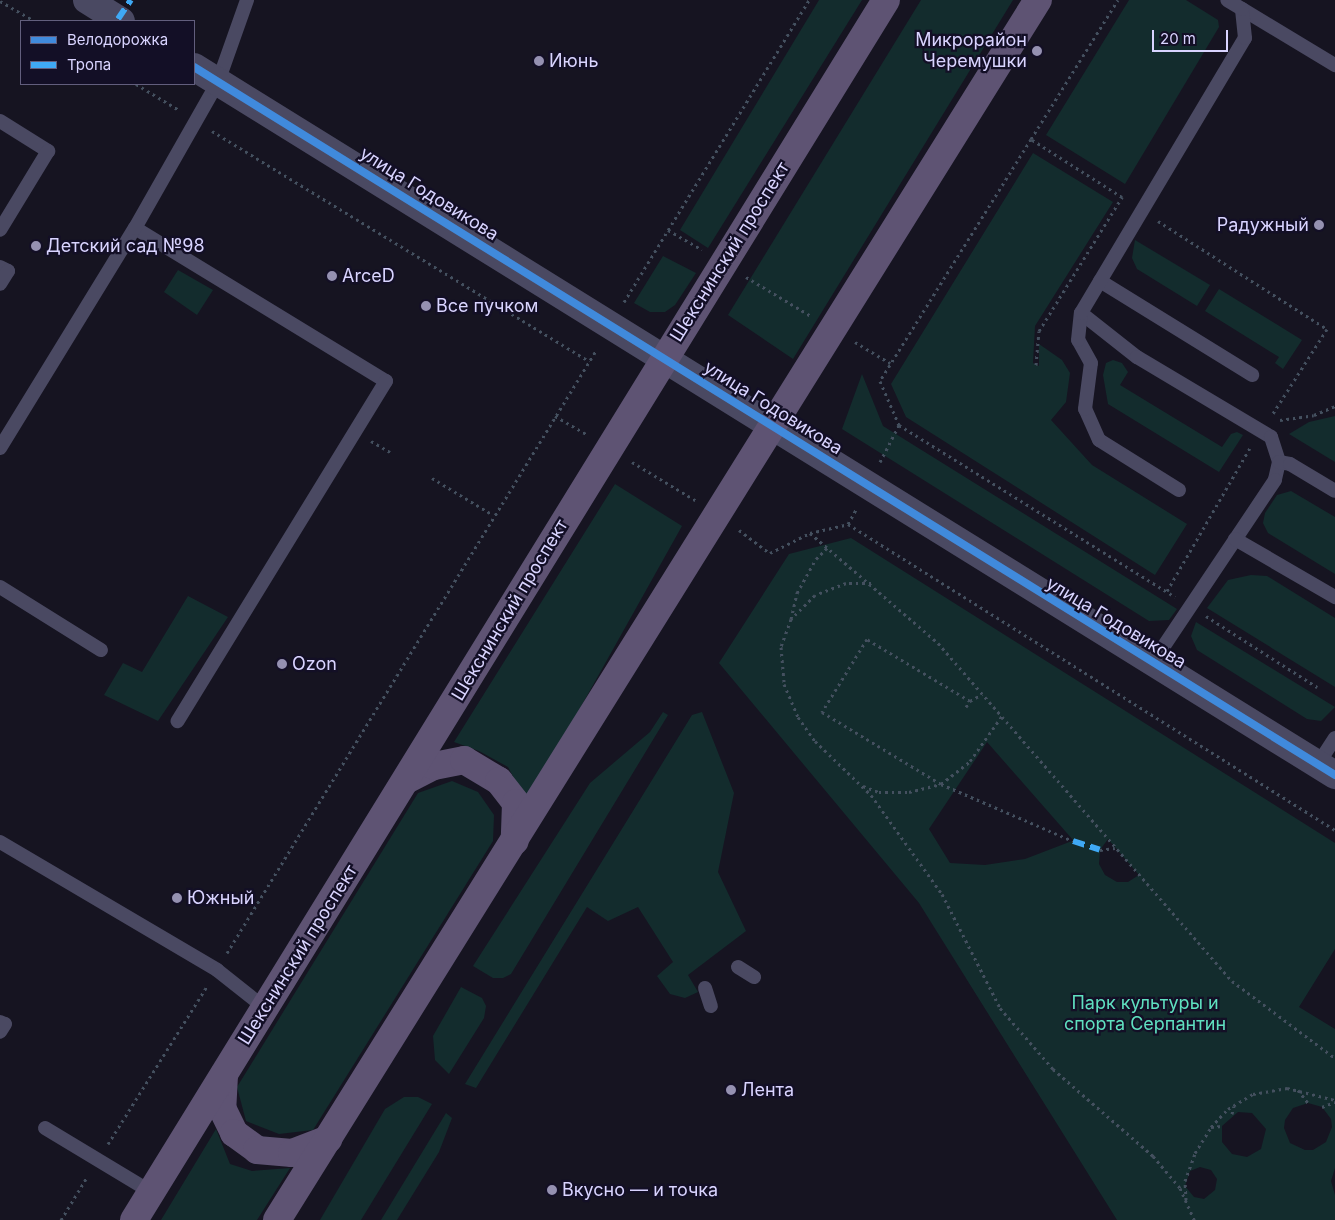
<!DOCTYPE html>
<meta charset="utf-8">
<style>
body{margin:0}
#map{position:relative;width:1335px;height:1220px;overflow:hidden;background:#161421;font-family:Inter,sans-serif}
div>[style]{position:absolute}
.green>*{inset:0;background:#132c2d}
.path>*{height:3px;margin-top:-1.5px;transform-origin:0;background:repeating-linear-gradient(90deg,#44505f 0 2.5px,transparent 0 6.5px)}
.service>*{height:14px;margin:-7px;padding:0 7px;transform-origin:7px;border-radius:7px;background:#4a4962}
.tertiary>*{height:28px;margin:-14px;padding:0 14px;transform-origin:14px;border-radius:14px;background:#4a4962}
.primary>*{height:28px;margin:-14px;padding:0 14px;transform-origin:14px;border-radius:14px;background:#5e5373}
.quiet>*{height:6px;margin-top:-3px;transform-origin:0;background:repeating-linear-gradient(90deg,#3fa9f5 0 12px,transparent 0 18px)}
.cycleway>*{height:8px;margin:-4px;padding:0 4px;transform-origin:4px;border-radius:4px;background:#408adc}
.dots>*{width:14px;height:14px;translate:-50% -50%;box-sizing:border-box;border:2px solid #130f26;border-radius:50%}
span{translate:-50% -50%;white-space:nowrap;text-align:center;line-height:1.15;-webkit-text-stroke:4.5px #130f26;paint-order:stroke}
.poi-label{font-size:18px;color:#d9d4ff}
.right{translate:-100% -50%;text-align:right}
.left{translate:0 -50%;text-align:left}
.street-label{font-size:18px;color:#d9d4ff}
.park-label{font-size:18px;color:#5fe0c0}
.legend{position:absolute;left:20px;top:20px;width:175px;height:65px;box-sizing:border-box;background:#130f26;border:1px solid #625e7d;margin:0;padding:6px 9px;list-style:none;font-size:15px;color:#d9d4ff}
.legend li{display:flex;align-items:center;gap:10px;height:25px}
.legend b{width:25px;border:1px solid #625e7d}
.scale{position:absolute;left:1152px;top:30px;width:76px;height:22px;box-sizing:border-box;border:2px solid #d9d4ff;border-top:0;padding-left:6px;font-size:15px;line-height:18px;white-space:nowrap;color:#d9d4ff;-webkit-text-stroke:4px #130f26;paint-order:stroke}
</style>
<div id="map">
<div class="green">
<div style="clip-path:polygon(819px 0,862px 0,708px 248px,680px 230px)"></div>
<div style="clip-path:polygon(921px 0,1013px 0,793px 359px,728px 315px)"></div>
<div style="clip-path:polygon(1129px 0,1186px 0,1218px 20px,1219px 27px,1125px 184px,1046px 135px)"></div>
<div style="clip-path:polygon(1033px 153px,1113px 202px,1035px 326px,1033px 363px,1039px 366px,1039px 344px,1062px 360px,1070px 373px,1066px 402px,1051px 420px,1092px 465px,1187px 524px,1155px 575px,906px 417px,891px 384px)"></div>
<div style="clip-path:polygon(1135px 240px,1210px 285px,1197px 306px,1137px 269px,1132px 258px)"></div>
<div style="clip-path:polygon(663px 256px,696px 273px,675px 305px,665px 312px,650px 312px,634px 303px)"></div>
<div style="clip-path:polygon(178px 270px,213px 290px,197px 315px,164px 292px)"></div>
<div style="clip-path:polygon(1219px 289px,1302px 340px,1283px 369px,1275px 363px,1279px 357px,1205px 311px)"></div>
<div style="clip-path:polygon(1113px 360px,1122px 363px,1128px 372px,1120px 385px,1222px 447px,1231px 434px,1237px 432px,1243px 435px,1219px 472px,1108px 404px,1103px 375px,1106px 363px)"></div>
<div style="clip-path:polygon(862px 374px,883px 426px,1177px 609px,1169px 620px,1149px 621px,842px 429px)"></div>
<div style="clip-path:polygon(1335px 416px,1335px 462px,1289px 434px,1309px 422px)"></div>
<div style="clip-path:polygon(615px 484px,682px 526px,527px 803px,508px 767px,479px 751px,454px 742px)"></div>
<div style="clip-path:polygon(1291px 491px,1335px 517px,1335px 574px,1268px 533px,1263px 523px,1265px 513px,1277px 495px)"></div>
<div style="clip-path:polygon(evenodd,851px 538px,1335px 843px,1335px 949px,1299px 1007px,1335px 1029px,1335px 1168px,1331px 1181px,1335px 1195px,1335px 1220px,1117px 1220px,919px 903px,719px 663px,789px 554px,851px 538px,987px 742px,1073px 840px,1072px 841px,1025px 859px,985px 865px,950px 863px,929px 829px,987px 742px,851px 538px,1108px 839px,1139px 875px,1128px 882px,1117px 882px,1105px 875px,1099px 864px,1100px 850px,1108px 839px,851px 538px,1308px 1103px,1322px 1107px,1331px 1119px,1332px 1127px,1326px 1142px,1313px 1150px,1305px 1150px,1290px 1143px,1284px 1128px,1285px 1120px,1293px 1108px,1308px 1103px,851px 538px,1238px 1112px,1252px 1113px,1266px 1129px,1261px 1149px,1247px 1157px,1232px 1154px,1222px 1142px,1222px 1126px,1238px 1112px,851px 538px,1200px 1167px,1211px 1170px,1217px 1179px,1215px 1190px,1204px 1199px,1194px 1197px,1185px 1186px,1190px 1171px,1200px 1167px)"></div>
<div style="clip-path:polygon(1251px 575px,1267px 576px,1335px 618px,1335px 687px,1207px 608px,1228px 580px)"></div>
<div style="clip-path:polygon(188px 596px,228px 617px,158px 721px,104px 695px,123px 663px,142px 672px)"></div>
<div style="clip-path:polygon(1196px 622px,1335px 707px,1321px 721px,1307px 719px,1197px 650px,1191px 636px)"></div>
<div style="clip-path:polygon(663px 712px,668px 715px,511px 974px,503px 978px,493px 978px,473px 966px,590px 783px,650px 732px)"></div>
<div style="clip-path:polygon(702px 712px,734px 793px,718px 872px,746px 931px,688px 975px,698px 992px,685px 998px,670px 994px,657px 976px,673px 962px,638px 907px,608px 921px,587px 907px,476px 1088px,465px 1084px,692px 715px)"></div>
<div style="clip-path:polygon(452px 781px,478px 792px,494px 815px,493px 841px,313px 1130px,279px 1134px,246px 1121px,237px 1087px,418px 793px)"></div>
<div style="clip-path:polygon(461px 987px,482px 998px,486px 1006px,484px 1018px,449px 1074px,435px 1060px,433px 1036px)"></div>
<div style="clip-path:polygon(404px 1097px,418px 1097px,432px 1104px,361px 1220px,320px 1220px,385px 1109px)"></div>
<div style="clip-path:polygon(446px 1113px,452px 1118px,439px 1152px,397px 1220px,381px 1220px)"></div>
<div style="clip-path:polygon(216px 1129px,230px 1164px,252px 1171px,290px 1168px,257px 1220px,161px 1220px)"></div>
</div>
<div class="path">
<div style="left:0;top:1px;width:39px;rotate:30deg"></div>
<div style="left:136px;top:84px;width:50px;rotate:31.2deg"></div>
<div style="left:212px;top:131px;width:442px;rotate:31.4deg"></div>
<div style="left:1031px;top:139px;width:164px;rotate:-58deg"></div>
<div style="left:1158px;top:221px;width:201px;rotate:32.6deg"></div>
<div style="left:1327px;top:329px;width:102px;rotate:122.6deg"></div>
<div style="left:668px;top:230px;width:39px;rotate:30deg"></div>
<div style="left:746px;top:277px;width:76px;rotate:31deg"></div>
<div style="left:624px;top:302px;width:354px;rotate:-58.5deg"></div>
<div style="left:855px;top:342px;width:41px;rotate:31deg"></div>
<div style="left:1036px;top:365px;width:34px;rotate:-85deg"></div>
<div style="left:1039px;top:331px;width:158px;rotate:-58.2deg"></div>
<div style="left:1122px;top:197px;width:108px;rotate:-147.5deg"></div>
<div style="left:1031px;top:139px;width:285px;rotate:122deg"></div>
<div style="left:880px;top:381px;width:48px;rotate:66.6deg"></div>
<div style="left:899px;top:425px;width:325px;rotate:31.9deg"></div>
<div style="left:555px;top:416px;width:38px;rotate:30deg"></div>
<div style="left:1280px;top:420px;width:34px;rotate:-8deg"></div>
<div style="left:1314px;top:415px;width:23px;rotate:-23deg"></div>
<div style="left:371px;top:441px;width:22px;rotate:30deg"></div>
<div style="left:632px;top:462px;width:74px;rotate:31.1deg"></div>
<div style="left:880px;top:462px;width:42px;rotate:-62.8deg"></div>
<div style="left:432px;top:478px;width:71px;rotate:31.2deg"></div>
<div style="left:848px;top:524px;width:18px;rotate:-61deg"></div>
<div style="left:739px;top:530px;width:39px;rotate:37deg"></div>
<div style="left:770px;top:553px;width:45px;rotate:-26.6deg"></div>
<div style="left:810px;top:533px;width:39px;rotate:-13deg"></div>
<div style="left:848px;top:524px;width:575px;rotate:32.14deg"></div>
<div style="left:810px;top:533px;width:169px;rotate:40.7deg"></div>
<div style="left:938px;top:643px;width:448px;rotate:49deg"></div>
<div style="left:1232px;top:981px;width:129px;rotate:36.8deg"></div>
<div style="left:871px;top:583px;width:25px;rotate:180deg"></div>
<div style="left:846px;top:583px;width:33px;rotate:159deg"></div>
<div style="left:815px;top:595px;width:34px;rotate:135deg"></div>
<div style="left:791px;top:619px;width:30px;rotate:110deg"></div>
<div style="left:781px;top:647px;width:37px;rotate:85deg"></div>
<div style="left:784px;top:684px;width:36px;rotate:67deg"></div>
<div style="left:798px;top:717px;width:29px;rotate:55deg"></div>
<div style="left:815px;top:741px;width:78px;rotate:44deg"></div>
<div style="left:871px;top:795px;width:122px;rotate:54.4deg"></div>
<div style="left:942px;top:894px;width:128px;rotate:63deg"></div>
<div style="left:1000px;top:1008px;width:81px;rotate:49deg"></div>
<div style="left:1053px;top:1069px;width:133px;rotate:41deg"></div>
<div style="left:1153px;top:1156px;width:42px;rotate:49.8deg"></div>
<div style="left:1180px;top:1188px;width:35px;rotate:66deg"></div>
<div style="left:1167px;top:591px;width:165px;rotate:-59.9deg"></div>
<div style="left:1206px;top:616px;width:132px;rotate:32.6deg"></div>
<div style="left:791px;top:619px;width:27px;rotate:-77deg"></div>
<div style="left:797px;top:593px;width:39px;rotate:-61deg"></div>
<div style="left:816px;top:559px;width:17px;rotate:-45deg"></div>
<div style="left:970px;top:701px;width:14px;rotate:-30deg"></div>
<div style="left:966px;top:707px;width:7px;rotate:-56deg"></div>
<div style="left:970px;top:701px;width:120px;rotate:-149deg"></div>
<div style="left:867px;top:639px;width:86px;rotate:121.7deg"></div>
<div style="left:822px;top:712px;width:139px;rotate:31.2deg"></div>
<div style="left:941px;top:784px;width:144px;rotate:23.4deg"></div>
<div style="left:863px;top:786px;width:17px;rotate:21deg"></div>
<div style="left:879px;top:792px;width:30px"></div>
<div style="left:909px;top:792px;width:33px;rotate:-14deg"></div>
<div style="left:941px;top:784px;width:37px;rotate:-38deg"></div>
<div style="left:970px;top:761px;width:55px;rotate:-54.6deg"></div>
<div style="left:1100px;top:850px;width:15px;rotate:-8deg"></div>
<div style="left:227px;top:953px;width:708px;rotate:-58.51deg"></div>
<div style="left:1298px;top:1090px;width:16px;rotate:52deg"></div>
<div style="left:1322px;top:1107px;width:14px;rotate:-21deg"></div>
<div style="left:1232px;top:1114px;width:8px;rotate:-76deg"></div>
<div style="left:1211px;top:1127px;width:11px;rotate:-5deg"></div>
<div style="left:108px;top:1144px;width:186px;rotate:-57.9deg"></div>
<div style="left:1186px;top:1200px;width:19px;rotate:-93deg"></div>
<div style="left:1185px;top:1181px;width:30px;rotate:-70deg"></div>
<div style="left:1195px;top:1153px;width:31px;rotate:-58deg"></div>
<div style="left:1211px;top:1127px;width:25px;rotate:-47deg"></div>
<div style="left:1228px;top:1109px;width:29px;rotate:-31deg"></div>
<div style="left:1253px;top:1094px;width:35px;rotate:-10deg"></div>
<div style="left:1287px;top:1088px;width:49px;rotate:14deg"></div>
<div style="left:61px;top:1220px;width:50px;rotate:-58.8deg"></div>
</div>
<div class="service">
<div style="left:1242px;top:9px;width:109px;rotate:31.1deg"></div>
<div style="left:0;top:121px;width:57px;rotate:32deg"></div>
<div style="left:48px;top:151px;width:92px;rotate:121.3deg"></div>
<div style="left:135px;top:228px;width:294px;rotate:31.4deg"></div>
<div style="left:386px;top:381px;width:399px;rotate:121.5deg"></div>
<div style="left:0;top:267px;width:9px;rotate:27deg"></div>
<div style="left:8px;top:271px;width:15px;rotate:122deg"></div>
<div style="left:1100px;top:281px;width:179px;rotate:31.7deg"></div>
<div style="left:1081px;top:313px;width:71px;rotate:38.2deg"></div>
<div style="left:1137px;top:357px;width:156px;rotate:30.8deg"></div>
<div style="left:1271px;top:437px;width:26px;rotate:72deg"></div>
<div style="left:1279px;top:462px;width:18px;rotate:103deg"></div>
<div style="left:1275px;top:480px;width:219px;rotate:123.8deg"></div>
<div style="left:0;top:448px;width:258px;rotate:-58.5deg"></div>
<div style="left:135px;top:228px;width:168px;rotate:-60.4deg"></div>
<div style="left:218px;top:82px;width:87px;rotate:-70.5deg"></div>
<div style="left:1279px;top:462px;width:11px;rotate:10deg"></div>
<div style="left:1290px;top:464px;width:52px;rotate:31deg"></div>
<div style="left:1179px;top:490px;width:94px;rotate:-148deg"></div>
<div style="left:1099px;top:440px;width:34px;rotate:-114deg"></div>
<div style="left:1085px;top:409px;width:46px;rotate:-82.6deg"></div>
<div style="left:1091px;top:363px;width:26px;rotate:-119deg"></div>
<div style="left:1078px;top:340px;width:27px;rotate:-84deg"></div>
<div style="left:1081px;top:313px;width:320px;rotate:-59.2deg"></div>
<div style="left:1245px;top:38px;width:29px;rotate:-96deg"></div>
<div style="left:1242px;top:9px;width:17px;rotate:-149deg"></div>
<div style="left:1235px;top:539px;width:116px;rotate:30.1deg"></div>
<div style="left:0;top:587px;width:119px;rotate:32deg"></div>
<div style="left:1318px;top:764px;width:31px;rotate:-57deg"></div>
<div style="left:0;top:842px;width:252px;rotate:30.5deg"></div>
<div style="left:217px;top:970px;width:61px;rotate:38.4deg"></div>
<div style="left:738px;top:967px;width:19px;rotate:32deg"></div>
<div style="left:705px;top:988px;width:19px;rotate:72deg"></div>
<div style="left:0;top:1022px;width:5px;rotate:22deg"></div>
<div style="left:5px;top:1024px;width:9px;rotate:122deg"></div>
<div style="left:45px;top:1128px;width:124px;rotate:31.1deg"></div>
</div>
<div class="tertiary">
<div style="left:87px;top:0;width:40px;rotate:32deg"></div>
<div style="left:194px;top:67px;width:1343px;rotate:31.82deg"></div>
</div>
<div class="primary">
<div style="left:408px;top:779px;width:29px;rotate:-27deg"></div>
<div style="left:434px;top:766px;width:31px;rotate:-11deg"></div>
<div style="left:464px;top:760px;width:41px;rotate:31deg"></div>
<div style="left:499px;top:781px;width:28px;rotate:52deg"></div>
<div style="left:516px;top:803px;width:38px;rotate:92deg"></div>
<div style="left:224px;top:1075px;width:33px;rotate:93deg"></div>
<div style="left:222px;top:1108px;width:28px;rotate:64deg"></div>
<div style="left:234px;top:1133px;width:29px;rotate:36deg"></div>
<div style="left:257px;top:1150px;width:35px;rotate:5deg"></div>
<div style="left:292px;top:1153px;width:39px;rotate:-21deg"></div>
<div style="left:134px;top:1220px;width:1433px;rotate:-58.35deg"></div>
<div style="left:277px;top:1220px;width:1438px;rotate:-58.05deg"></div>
</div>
<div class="quiet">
<div style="left:118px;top:19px;width:23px;rotate:-56deg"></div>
<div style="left:1073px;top:841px;width:28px;rotate:18deg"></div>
</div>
<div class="cycleway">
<div style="left:194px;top:67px;width:1343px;rotate:31.82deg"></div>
</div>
<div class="dots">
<div style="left:1037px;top:51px;background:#9591b1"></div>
<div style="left:539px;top:61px;background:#9591b1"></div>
<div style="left:1319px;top:225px;background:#9591b1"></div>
<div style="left:36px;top:246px;background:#9591b1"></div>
<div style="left:332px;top:276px;background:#9591b1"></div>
<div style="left:426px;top:306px;background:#9591b1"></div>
<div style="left:282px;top:664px;background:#9591b1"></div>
<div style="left:177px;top:898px;background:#9591b1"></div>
<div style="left:731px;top:1090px;background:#9591b1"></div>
<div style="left:552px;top:1190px;background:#9591b1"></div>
</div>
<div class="poi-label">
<span class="right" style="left:1027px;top:51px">Микрорайон<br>Черемушки</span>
<span class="left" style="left:549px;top:61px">Июнь</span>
<span class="right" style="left:1309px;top:225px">Радужный</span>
<span class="left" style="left:46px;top:246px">Детский сад №98</span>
<span class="left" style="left:342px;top:276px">ArceD</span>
<span class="left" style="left:436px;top:306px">Все пучком</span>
<span class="left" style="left:292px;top:664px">Ozon</span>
<span class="left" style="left:187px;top:898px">Южный</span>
<span class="left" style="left:741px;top:1090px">Лента</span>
<span class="left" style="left:562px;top:1190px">Вкусно — и точка</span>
</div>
<div class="street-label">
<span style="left:429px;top:194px;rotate:32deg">улица Годовикова</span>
<span style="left:730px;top:252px;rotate:-58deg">Шекснинский проспект</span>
<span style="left:773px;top:408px;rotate:32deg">улица Годовикова</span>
<span style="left:510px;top:610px;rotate:-59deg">Шекснинский проспект</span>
<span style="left:1116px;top:623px;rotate:31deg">улица Годовикова</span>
<span style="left:298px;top:955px;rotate:-58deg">Шекснинский проспект</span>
</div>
<div class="park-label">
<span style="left:1145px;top:1014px">Парк культуры и<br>спорта Серпантин</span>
</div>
<ul class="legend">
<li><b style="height:6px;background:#408adc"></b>Велодорожка</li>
<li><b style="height:6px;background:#3fa9f5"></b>Тропа</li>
</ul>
<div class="scale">20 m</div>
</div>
